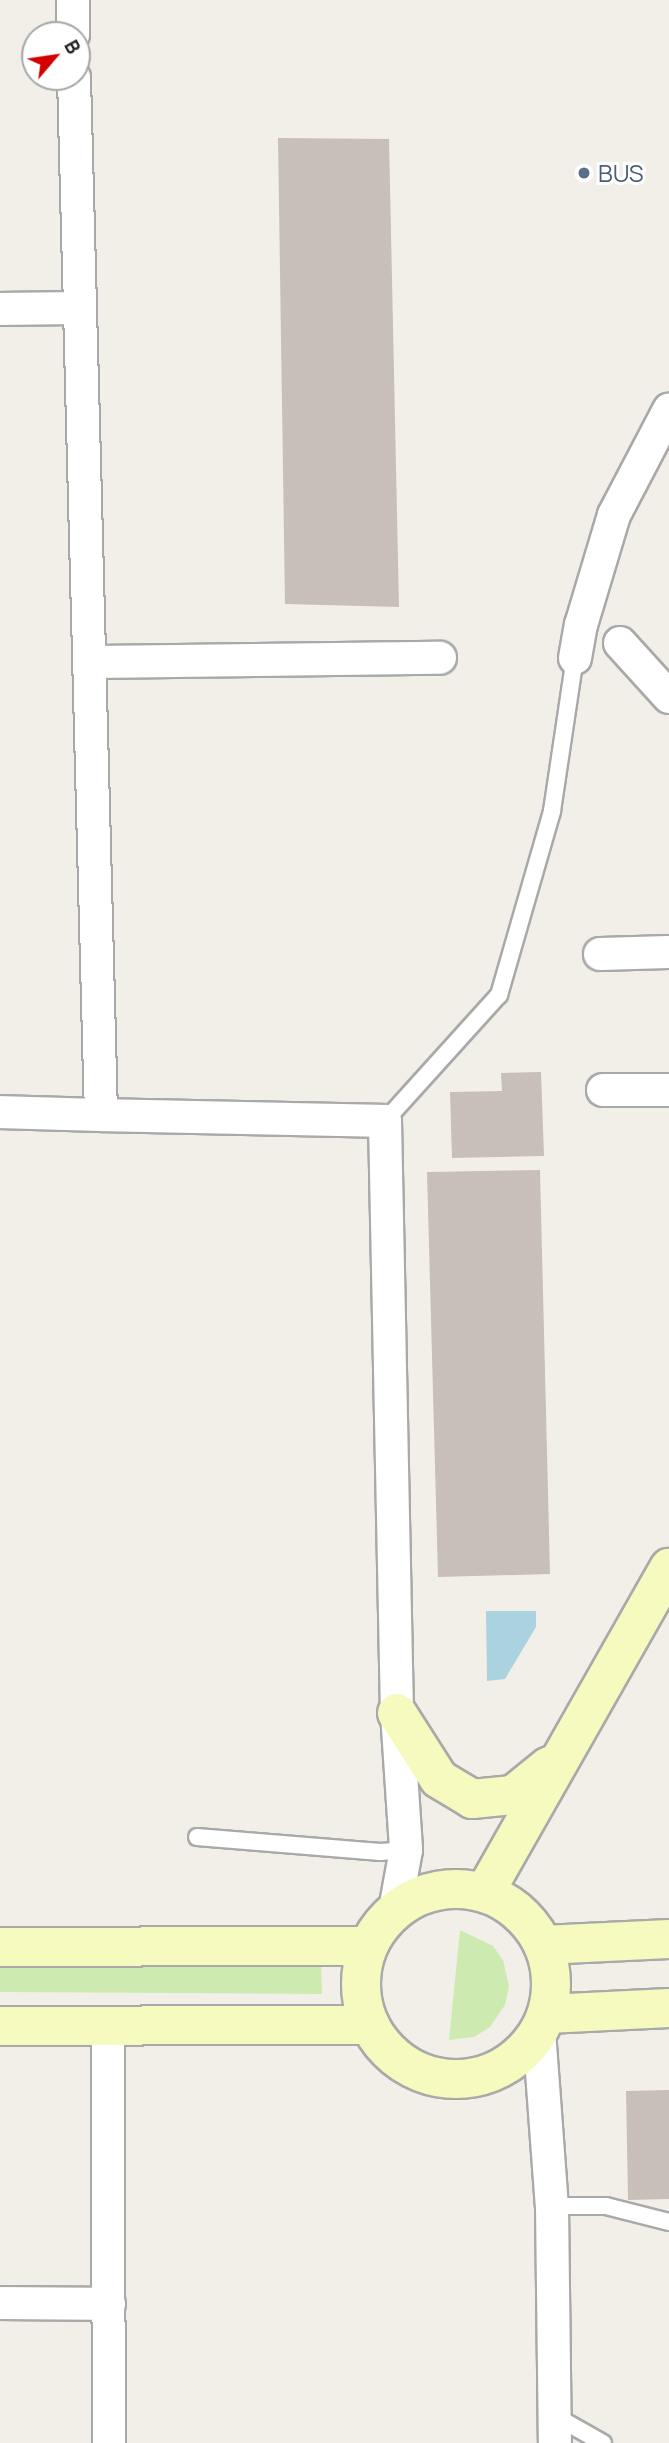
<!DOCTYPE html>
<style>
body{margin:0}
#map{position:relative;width:669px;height:2443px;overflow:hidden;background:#f2efe9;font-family:Manrope,sans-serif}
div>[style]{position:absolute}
.grass>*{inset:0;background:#cdebb0}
.water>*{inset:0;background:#aad3df}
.building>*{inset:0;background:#c7bfb8}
.roads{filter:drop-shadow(2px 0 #a9a9a9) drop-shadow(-2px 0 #a9a9a9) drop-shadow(0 2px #a9a9a9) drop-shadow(0 -2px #a9a9a9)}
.lane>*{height:16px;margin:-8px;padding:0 8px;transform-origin:8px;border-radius:8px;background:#fff}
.street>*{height:32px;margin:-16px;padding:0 16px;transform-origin:16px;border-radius:16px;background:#fff}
.secondary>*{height:38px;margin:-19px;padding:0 19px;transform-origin:19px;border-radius:19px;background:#f7fabf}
.secondary>.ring{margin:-19px;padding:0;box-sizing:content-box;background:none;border:38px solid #f7fabf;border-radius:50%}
.dots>*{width:19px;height:19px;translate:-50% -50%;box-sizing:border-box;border:4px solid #fff;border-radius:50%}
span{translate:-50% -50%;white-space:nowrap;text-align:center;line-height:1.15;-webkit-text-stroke:6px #fff;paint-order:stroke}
.service-label{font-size:24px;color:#4e5e75}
.left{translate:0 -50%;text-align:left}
.north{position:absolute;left:21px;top:21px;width:70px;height:70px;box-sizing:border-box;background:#fff;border:2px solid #a7a7a7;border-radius:50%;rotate:61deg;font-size:19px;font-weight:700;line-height:28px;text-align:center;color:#222}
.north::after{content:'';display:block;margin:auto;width:24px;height:32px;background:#d40000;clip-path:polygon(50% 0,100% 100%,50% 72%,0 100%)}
</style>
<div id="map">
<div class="grass">
<div style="clip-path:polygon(460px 1930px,493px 1946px,503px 1960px,509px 1986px,505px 2005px,490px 2027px,474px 2037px,449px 2040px)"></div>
<div style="clip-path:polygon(0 1960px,321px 1960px,322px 1994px,0 1992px)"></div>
</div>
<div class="water">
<div style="clip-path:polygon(486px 1611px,536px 1611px,536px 1627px,505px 1679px,487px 1681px)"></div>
</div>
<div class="building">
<div style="clip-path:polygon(278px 138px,389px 139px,399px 607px,285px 604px)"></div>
<div style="clip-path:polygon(541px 1072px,544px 1156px,452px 1158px,450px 1092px,502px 1091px,501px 1073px)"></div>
<div style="clip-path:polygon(540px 1170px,550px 1574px,438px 1577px,427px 1172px)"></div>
<div style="clip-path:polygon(669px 2090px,669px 2199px,628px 2200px,626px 2091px)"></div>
</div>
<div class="roads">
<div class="lane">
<div style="left:385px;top:1121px;width:170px;rotate:-47.9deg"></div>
<div style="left:499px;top:995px;width:191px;rotate:-73.9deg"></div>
<div style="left:552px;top:811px;width:155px;rotate:-81.5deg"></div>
<div style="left:197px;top:1837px;width:184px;rotate:4.7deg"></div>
<div style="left:380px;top:1852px;width:26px;rotate:-4deg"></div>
<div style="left:552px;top:2206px;width:54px"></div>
<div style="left:606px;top:2206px;width:65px;rotate:14.3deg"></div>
<div style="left:555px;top:2416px;width:55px;rotate:29.4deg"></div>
</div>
<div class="street">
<div style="left:73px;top:0;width:35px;rotate:90deg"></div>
<div style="left:0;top:309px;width:80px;rotate:-0.7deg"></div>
<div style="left:620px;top:643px;width:73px;rotate:47.8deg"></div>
<div style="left:575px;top:658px;width:34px;rotate:-80deg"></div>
<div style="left:581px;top:625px;width:115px;rotate:-73.3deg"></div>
<div style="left:614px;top:515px;width:119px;rotate:-62.4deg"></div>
<div style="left:91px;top:662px;width:349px;rotate:-0.7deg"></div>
<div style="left:600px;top:954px;width:69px;rotate:-1.7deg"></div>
<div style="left:603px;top:1090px;width:66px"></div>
<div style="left:0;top:1112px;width:101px;rotate:1.7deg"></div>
<div style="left:101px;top:1115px;width:1038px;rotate:-91.49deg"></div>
<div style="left:101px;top:1115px;width:284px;rotate:1.2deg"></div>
<div style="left:385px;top:1121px;width:592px;rotate:88.84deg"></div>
<div style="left:397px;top:1713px;width:137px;rotate:86.2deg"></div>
<div style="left:406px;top:1850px;width:61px;rotate:100.4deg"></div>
<div style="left:108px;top:2027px;width:416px;rotate:89.9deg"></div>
<div style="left:539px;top:2031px;width:175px;rotate:85.8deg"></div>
<div style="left:552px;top:2206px;width:237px;rotate:89.3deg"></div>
<div style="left:0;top:2303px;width:109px;rotate:0.5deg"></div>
</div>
<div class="secondary">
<div style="left:397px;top:1713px;width:78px;rotate:57.5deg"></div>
<div style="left:439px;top:1779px;width:39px;rotate:31deg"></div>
<div style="left:472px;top:1799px;width:41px;rotate:-5.6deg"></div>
<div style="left:513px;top:1795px;width:46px;rotate:-38.9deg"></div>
<div class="ring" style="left:361px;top:1889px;width:152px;height:152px"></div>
<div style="left:485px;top:1892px;width:373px;rotate:-60.4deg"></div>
<div style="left:543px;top:1945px;width:126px;rotate:-2.7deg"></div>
<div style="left:0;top:1947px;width:368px;rotate:-0.2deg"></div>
<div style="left:547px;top:2014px;width:122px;rotate:-2.8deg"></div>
<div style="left:0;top:2026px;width:370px;rotate:-0.2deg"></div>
</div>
</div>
<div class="dots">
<div style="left:584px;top:173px;background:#5c6f8a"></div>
</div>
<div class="service-label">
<span class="left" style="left:598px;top:173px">BUS</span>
</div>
<div class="north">B</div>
</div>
